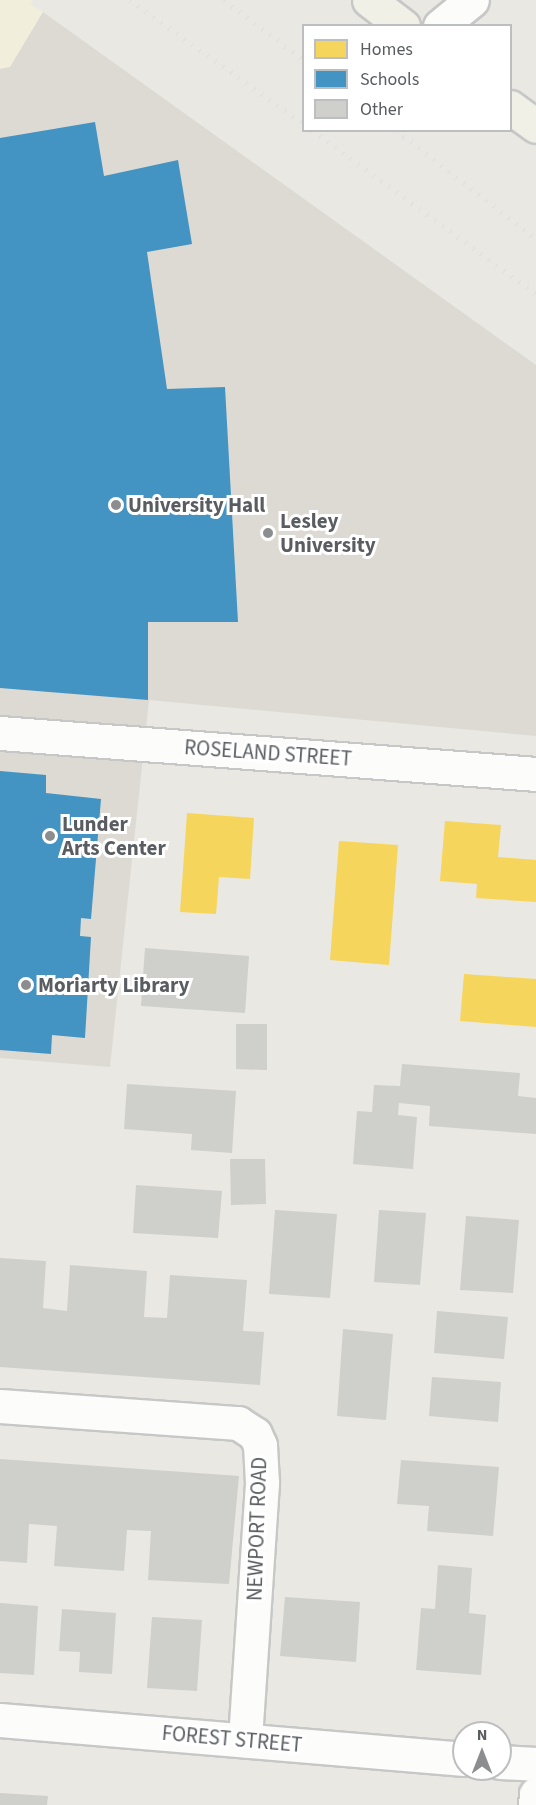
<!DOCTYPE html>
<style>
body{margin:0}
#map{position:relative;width:536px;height:1805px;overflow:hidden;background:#e9e8e3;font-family:"Source Sans 3",sans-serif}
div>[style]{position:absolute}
.commercial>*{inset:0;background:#f2eedc}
.education>*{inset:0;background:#dcdad3}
.homes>*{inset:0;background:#f6d55c}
.schools>*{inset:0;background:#4393c3}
.building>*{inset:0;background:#cfcfcc}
.roads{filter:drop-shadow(2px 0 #c6c7c6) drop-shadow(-2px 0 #c6c7c6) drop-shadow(0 2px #c6c7c6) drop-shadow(0 -2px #c6c7c6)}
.minor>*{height:33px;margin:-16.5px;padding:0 16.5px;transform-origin:16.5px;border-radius:16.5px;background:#fcfcfb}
.major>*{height:33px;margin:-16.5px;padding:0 16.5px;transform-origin:16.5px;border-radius:16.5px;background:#f1f0e6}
.rail>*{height:4.5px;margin-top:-2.25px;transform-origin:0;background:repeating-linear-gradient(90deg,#e1e1e0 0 1.5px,transparent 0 9.5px)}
.dots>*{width:16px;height:16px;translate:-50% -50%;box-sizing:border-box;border:3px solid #fff;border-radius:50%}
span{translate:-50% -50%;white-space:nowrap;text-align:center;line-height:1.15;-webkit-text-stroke:6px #fff;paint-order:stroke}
.poi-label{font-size:21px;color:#595c60;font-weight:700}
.left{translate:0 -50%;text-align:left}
.street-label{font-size:21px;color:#595c60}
.legend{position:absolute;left:302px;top:24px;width:210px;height:108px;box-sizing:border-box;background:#fff;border:2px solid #bdbebf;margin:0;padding:8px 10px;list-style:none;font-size:18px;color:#595c60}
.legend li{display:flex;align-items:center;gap:12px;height:30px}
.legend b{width:30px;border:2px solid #bdbebf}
.north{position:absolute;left:452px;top:1721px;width:60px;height:60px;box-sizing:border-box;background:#fff;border:2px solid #bdbebf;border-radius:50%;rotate:0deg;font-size:16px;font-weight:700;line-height:24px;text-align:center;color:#595c60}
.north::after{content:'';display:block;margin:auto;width:21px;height:27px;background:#8b8d8e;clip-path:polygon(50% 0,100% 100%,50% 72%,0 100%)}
</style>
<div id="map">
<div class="commercial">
<div style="clip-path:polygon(0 0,32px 0,30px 4px,43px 12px,10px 67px,0 69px)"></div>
</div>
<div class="education">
<div style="clip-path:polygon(43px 12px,536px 365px,536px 736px,149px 700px,110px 1067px,0 1058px,0 69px,10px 67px)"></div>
</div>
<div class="homes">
<div style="clip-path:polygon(187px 813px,254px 818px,250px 879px,219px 877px,216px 914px,180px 912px)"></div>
<div style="clip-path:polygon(445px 821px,501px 825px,498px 857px,536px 860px,536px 902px,476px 898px,477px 884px,440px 881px)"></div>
<div style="clip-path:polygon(339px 841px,398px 845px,389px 965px,330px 960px)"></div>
<div style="clip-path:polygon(464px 974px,536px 979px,536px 1027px,460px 1021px)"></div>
</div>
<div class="schools">
<div style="clip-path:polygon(95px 122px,104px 176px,178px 160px,192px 244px,147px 252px,167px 389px,225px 387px,238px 622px,148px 622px,148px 700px,0 688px,0 138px)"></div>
<div style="clip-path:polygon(0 771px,46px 775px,46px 793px,101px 799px,91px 919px,81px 918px,80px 936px,91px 937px,85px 1038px,52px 1035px,51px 1054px,0 1050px)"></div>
</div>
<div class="building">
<div style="clip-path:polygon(145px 948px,249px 956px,245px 1013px,141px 1006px)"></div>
<div style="clip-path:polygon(236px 1024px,267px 1024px,267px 1070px,236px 1069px)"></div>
<div style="clip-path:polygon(402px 1064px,520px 1073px,518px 1096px,536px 1098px,536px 1134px,429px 1126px,430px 1106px,399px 1103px,398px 1115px,417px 1117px,413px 1169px,353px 1164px,357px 1111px,372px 1112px,374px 1085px,400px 1086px)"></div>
<div style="clip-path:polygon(127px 1084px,236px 1091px,232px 1153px,191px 1150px,192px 1134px,124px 1129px)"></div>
<div style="clip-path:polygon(230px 1159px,265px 1159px,266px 1204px,231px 1205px)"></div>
<div style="clip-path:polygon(136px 1185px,222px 1191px,218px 1238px,133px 1233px)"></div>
<div style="clip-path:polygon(275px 1210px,337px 1214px,330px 1298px,269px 1294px)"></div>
<div style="clip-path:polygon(379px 1210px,426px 1213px,420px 1285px,374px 1282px)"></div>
<div style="clip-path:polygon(466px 1216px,519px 1220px,513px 1293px,460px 1290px)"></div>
<div style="clip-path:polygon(0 1258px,46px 1261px,43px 1308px,67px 1311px,70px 1265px,147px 1271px,144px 1317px,167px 1318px,170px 1275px,247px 1280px,243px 1331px,264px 1332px,260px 1385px,0 1367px)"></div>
<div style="clip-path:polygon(437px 1311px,508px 1317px,504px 1359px,434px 1353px)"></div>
<div style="clip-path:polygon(343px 1329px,393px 1334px,386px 1420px,337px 1416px)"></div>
<div style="clip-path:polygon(432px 1377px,501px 1382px,498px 1422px,429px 1416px)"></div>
<div style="clip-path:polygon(0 1459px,239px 1476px,229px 1584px,148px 1580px,151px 1531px,127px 1530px,124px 1571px,54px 1566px,57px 1526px,29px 1524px,27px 1563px,0 1561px)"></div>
<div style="clip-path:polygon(401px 1460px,499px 1467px,493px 1536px,427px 1531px,429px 1506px,397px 1504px)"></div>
<div style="clip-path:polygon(438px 1565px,472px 1568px,469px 1613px,486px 1615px,481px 1675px,416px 1670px,421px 1608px,435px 1609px)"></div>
<div style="clip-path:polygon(285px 1597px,360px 1602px,356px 1662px,280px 1656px)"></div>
<div style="clip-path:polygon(0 1603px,38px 1606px,34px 1675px,0 1673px)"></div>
<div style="clip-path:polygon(62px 1609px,116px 1613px,112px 1674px,79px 1672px,80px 1652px,59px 1651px)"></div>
<div style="clip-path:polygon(152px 1617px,202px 1620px,197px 1691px,147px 1688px)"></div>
<div style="clip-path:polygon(0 1793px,48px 1796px,47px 1805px,0 1805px)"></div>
</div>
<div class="roads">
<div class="minor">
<div style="left:440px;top:26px;width:41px;rotate:-39.1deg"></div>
<div style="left:0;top:733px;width:538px;rotate:4.37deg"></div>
<div style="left:0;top:1406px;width:239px;rotate:4.1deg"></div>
<div style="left:238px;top:1423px;width:20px;rotate:33deg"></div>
<div style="left:255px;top:1434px;width:12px;rotate:66deg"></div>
<div style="left:260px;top:1445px;width:38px;rotate:87deg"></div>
<div style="left:262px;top:1483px;width:258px;rotate:93.8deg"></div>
<div style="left:0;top:1720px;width:466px;rotate:4.8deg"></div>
<div style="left:500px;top:1762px;width:36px;rotate:3deg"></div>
<div style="left:535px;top:1805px;width:11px;rotate:-85deg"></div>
</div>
<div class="major">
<div style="left:369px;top:0;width:43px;rotate:37.4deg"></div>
<div style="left:510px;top:107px;width:32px;rotate:36deg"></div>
</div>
</div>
<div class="rail">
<div style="left:130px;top:0;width:214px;rotate:35.5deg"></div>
<div style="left:224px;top:0;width:100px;rotate:36.9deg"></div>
<div style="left:312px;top:130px;width:278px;rotate:36.2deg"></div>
<div style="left:396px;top:130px;width:177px;rotate:37.9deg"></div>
</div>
<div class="dots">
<div style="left:116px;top:505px;background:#8b8d8e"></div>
<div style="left:268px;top:533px;background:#8b8d8e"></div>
<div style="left:50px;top:836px;background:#8b8d8e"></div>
<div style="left:26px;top:985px;background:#8b8d8e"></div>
</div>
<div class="poi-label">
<span class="left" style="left:128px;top:505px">University Hall</span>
<span class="left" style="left:280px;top:533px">Lesley<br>University</span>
<span class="left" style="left:62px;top:836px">Lunder<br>Arts Center</span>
<span class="left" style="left:38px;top:985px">Moriarty Library</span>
</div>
<div class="street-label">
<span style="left:268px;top:753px;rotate:4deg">ROSELAND STREET</span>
<span style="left:257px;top:1529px;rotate:-88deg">NEWPORT ROAD</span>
<span style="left:232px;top:1739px;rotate:5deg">FOREST STREET</span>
</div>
<ul class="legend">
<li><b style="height:16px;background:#f6d55c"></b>Homes</li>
<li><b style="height:16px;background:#4393c3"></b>Schools</li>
<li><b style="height:16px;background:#cfcfcc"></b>Other</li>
</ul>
<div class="north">N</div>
</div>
